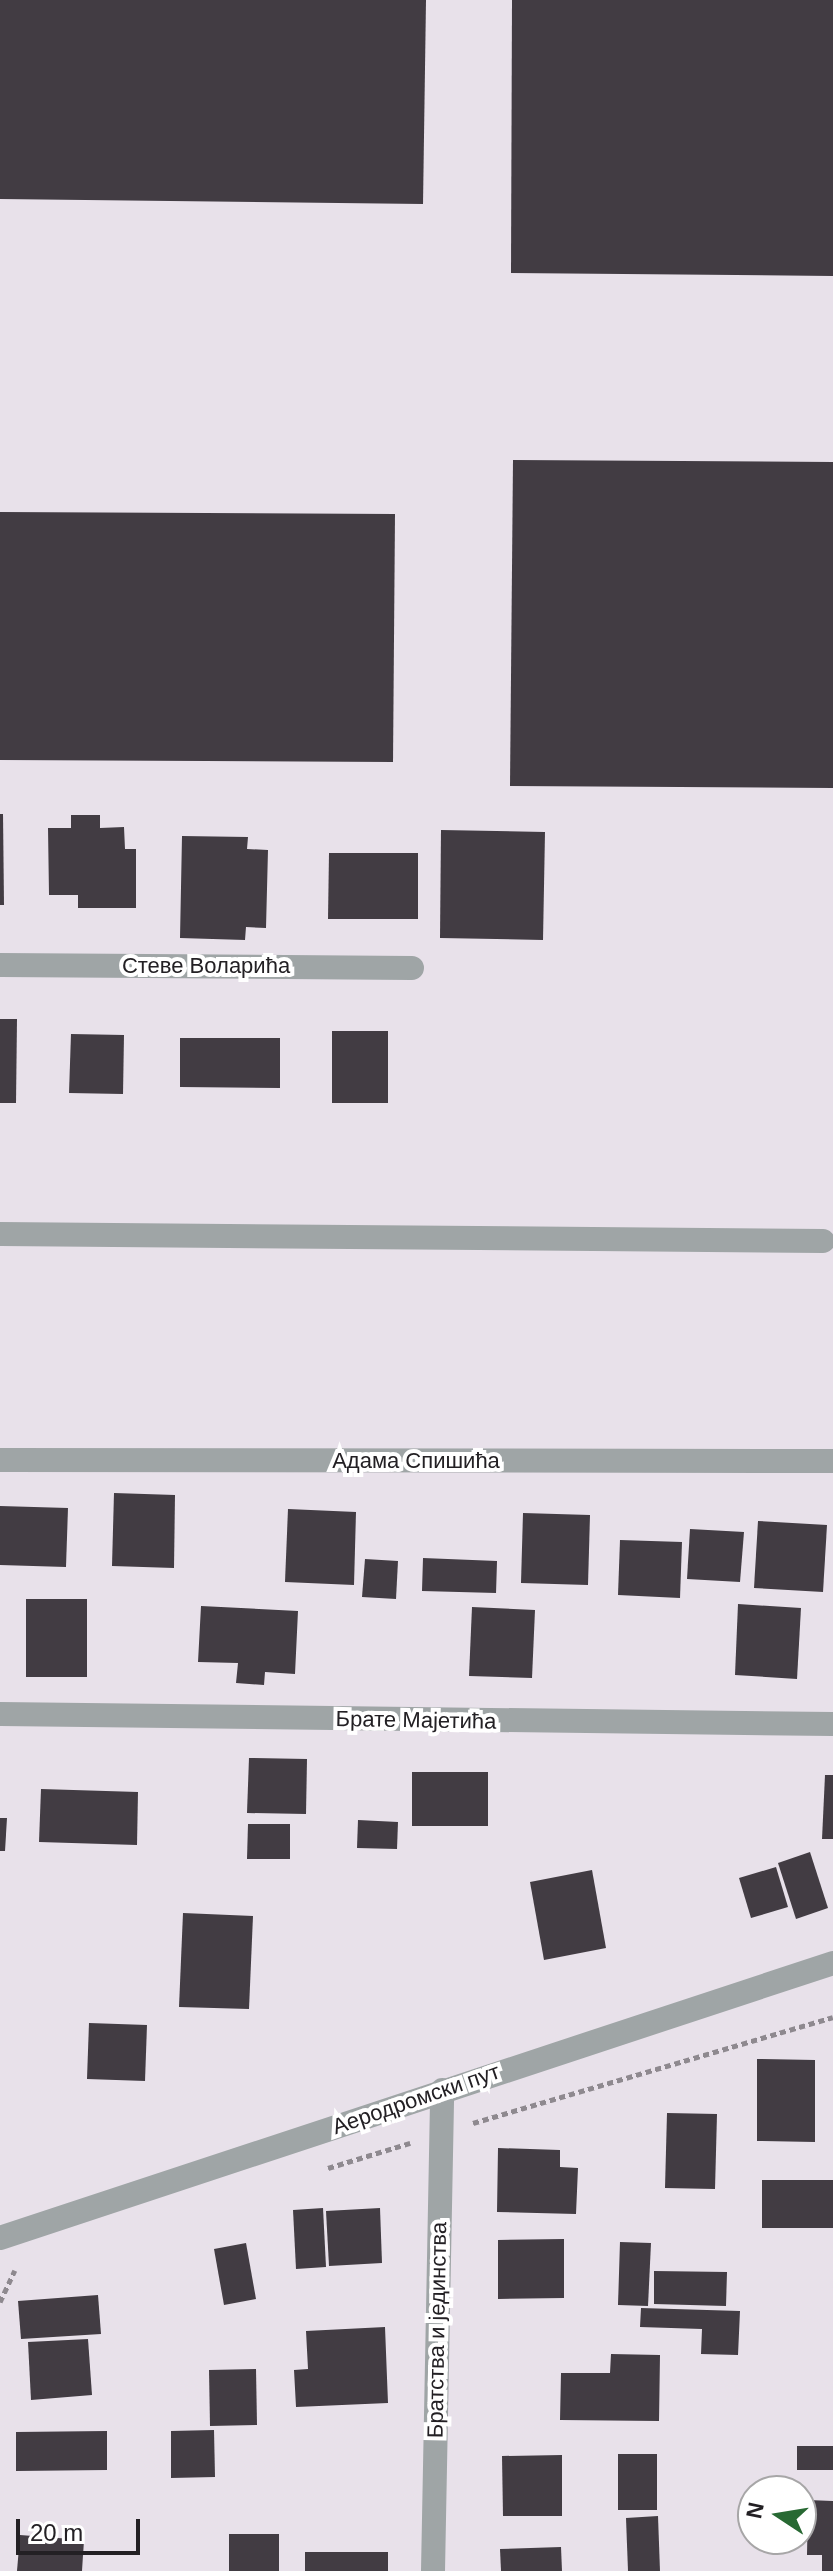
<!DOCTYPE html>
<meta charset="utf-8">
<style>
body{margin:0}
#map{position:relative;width:833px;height:2571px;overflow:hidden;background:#e8e1ea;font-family:Helvetica,sans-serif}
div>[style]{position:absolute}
.building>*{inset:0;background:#423c43}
.path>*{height:5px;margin-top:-2.5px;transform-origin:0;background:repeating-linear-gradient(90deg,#8e898f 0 6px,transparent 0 10px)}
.street>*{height:24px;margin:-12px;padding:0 12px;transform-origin:12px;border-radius:12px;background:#9fa5a6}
span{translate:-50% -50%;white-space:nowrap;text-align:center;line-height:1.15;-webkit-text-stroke:8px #fff;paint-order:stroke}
.street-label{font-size:22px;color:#232024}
.north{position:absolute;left:737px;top:2475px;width:80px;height:80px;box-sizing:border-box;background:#fff;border:2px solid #a7a6a7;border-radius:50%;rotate:282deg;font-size:22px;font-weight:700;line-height:32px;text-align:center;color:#232024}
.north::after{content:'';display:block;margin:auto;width:28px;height:36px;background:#286933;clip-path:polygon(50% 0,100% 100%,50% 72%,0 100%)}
.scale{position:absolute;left:16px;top:2519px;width:124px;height:36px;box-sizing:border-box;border:4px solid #232024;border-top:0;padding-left:10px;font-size:24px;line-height:28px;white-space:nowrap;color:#232024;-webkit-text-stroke:6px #fff;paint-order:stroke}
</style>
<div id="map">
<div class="building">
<div style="clip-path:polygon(0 0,426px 0,423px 204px,0 199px)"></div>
<div style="clip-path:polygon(512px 0,833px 0,833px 276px,511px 273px)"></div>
<div style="clip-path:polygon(513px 460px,833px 462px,833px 788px,510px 786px)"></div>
<div style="clip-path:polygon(0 512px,395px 514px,393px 762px,0 760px)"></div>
<div style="clip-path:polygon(0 814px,3px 814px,4px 905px,0 905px)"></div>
<div style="clip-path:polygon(71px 815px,100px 815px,100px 828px,124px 827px,125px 849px,136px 849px,136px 908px,78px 908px,78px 895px,49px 895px,48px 828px,71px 828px)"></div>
<div style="clip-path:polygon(441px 830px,545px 832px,543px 940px,440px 938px)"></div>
<div style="clip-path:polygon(182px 836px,248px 837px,247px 849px,268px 850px,266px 928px,246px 927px,245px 940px,180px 938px)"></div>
<div style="clip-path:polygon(329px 853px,418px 853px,418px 919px,328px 919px)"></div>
<div style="clip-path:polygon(0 1019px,17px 1019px,16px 1103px,0 1103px)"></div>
<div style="clip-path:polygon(332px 1031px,388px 1031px,388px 1103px,332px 1103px)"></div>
<div style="clip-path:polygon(71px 1034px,124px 1035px,123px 1094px,69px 1093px)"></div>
<div style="clip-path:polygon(180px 1038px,280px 1038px,280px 1088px,180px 1087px)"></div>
<div style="clip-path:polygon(114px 1493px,175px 1495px,174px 1568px,112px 1566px)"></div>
<div style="clip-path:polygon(0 1506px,68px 1508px,66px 1567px,0 1565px)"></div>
<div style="clip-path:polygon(288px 1509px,356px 1512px,354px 1585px,285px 1582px)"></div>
<div style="clip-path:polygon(523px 1513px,590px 1515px,588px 1585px,521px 1583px)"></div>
<div style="clip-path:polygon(758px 1521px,827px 1525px,823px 1592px,754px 1588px)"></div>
<div style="clip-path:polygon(690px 1529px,744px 1532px,740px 1582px,687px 1579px)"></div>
<div style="clip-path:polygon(620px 1540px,682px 1542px,680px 1598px,618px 1595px)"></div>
<div style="clip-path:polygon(423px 1558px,497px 1561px,496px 1593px,422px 1591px)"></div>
<div style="clip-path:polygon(365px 1559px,398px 1561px,396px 1599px,362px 1597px)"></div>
<div style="clip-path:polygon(26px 1599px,87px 1599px,87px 1677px,26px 1677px)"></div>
<div style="clip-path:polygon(738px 1604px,801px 1608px,797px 1679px,735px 1675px)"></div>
<div style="clip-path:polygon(201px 1606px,298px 1611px,295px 1674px,265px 1672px,264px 1685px,236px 1683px,238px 1663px,198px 1662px)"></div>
<div style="clip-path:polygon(472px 1607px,535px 1610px,532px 1678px,469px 1676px)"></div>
<div style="clip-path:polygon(249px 1758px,307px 1759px,306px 1814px,247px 1813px)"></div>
<div style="clip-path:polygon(412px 1772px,488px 1772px,488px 1826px,412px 1826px)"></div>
<div style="clip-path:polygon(825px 1775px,833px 1775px,833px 1839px,822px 1839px)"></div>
<div style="clip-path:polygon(41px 1789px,138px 1792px,137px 1845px,39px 1842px)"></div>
<div style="clip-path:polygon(0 1818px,7px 1818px,5px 1851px,0 1851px)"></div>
<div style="clip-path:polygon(358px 1820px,398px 1822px,397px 1849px,357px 1848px)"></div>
<div style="clip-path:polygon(248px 1824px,290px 1824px,290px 1859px,247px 1859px)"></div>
<div style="clip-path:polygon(810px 1852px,828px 1908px,796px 1919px,778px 1863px)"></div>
<div style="clip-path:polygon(776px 1867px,788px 1907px,751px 1918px,739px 1878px)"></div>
<div style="clip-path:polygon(592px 1870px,606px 1948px,544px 1960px,530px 1882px)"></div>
<div style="clip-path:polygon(183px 1913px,253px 1916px,249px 2009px,179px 2007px)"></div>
<div style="clip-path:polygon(89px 2023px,147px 2025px,145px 2081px,87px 2079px)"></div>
<div style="clip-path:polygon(757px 2059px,815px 2060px,815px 2142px,757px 2141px)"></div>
<div style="clip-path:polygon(667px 2113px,717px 2114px,715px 2189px,665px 2188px)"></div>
<div style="clip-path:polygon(498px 2148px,560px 2150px,560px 2167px,578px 2168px,576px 2214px,497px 2212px)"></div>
<div style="clip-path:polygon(762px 2180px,833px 2180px,833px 2228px,762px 2228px)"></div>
<div style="clip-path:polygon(323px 2208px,326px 2267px,296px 2269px,293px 2210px)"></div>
<div style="clip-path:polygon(380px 2208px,382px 2263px,329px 2266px,326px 2211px)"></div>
<div style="clip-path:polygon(564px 2239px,564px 2298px,498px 2299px,498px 2240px)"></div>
<div style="clip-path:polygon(620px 2242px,651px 2243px,648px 2306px,618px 2305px)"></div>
<div style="clip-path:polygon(246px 2243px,256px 2299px,224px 2305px,214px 2249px)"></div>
<div style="clip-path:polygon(654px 2271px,727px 2272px,726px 2306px,654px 2304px)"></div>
<div style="clip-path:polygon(98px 2295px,101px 2334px,21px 2339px,18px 2301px)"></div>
<div style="clip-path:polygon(641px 2308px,740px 2311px,738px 2355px,701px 2354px,702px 2329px,640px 2327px)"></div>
<div style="clip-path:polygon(385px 2327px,388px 2403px,296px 2407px,294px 2370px,308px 2369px,306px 2331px)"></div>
<div style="clip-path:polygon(88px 2339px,92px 2395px,31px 2400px,28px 2342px)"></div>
<div style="clip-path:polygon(611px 2354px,660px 2355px,659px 2421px,560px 2420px,561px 2373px,610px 2373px)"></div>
<div style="clip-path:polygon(256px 2369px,257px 2425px,210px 2426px,209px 2370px)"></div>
<div style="clip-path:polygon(214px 2430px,215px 2477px,171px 2478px,171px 2431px)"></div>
<div style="clip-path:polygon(107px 2431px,107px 2470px,16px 2471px,16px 2432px)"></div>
<div style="clip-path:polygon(797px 2446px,833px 2446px,833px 2470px,797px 2470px)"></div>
<div style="clip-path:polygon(618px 2454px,657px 2454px,657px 2510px,618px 2510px)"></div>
<div style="clip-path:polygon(562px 2455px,562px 2516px,503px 2516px,502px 2456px)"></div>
<div style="clip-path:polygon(808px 2500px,833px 2501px,833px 2571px,822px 2571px,822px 2555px,807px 2555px)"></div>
<div style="clip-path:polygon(658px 2516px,660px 2571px,628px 2571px,626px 2518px)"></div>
<div style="clip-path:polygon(229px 2534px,279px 2534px,279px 2571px,229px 2571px)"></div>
<div style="clip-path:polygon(20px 2535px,84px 2540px,82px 2571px,17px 2571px)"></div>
<div style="clip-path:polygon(561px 2547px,562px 2571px,501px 2571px,500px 2549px)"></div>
<div style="clip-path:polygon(305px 2552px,388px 2552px,388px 2571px,305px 2571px)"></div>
</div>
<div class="path">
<div style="left:473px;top:2123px;width:375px;rotate:-16.4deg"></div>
<div style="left:328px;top:2168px;width:86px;rotate:-17deg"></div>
<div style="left:0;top:2302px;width:35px;rotate:-65deg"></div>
</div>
<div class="street">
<div style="left:0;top:965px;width:412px;rotate:0.4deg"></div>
<div style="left:0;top:1234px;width:823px;rotate:0.49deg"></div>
<div style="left:0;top:1460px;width:833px;rotate:0.07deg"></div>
<div style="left:0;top:1714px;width:833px;rotate:0.69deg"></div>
<div style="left:0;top:2238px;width:877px;rotate:-18.27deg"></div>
<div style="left:433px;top:2571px;width:481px;rotate:-88.9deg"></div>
</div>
<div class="street-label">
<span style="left:206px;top:966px">Стеве Воларића</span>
<span style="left:416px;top:1461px">Адама Спишића</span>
<span style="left:416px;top:1720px;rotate:1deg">Брате Мајетића</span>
<span style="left:416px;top:2099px;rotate:-19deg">Аеродромски пут</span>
<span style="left:437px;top:2330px;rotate:-89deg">Братства и јединства</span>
</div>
<div class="north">N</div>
<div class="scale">20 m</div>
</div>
